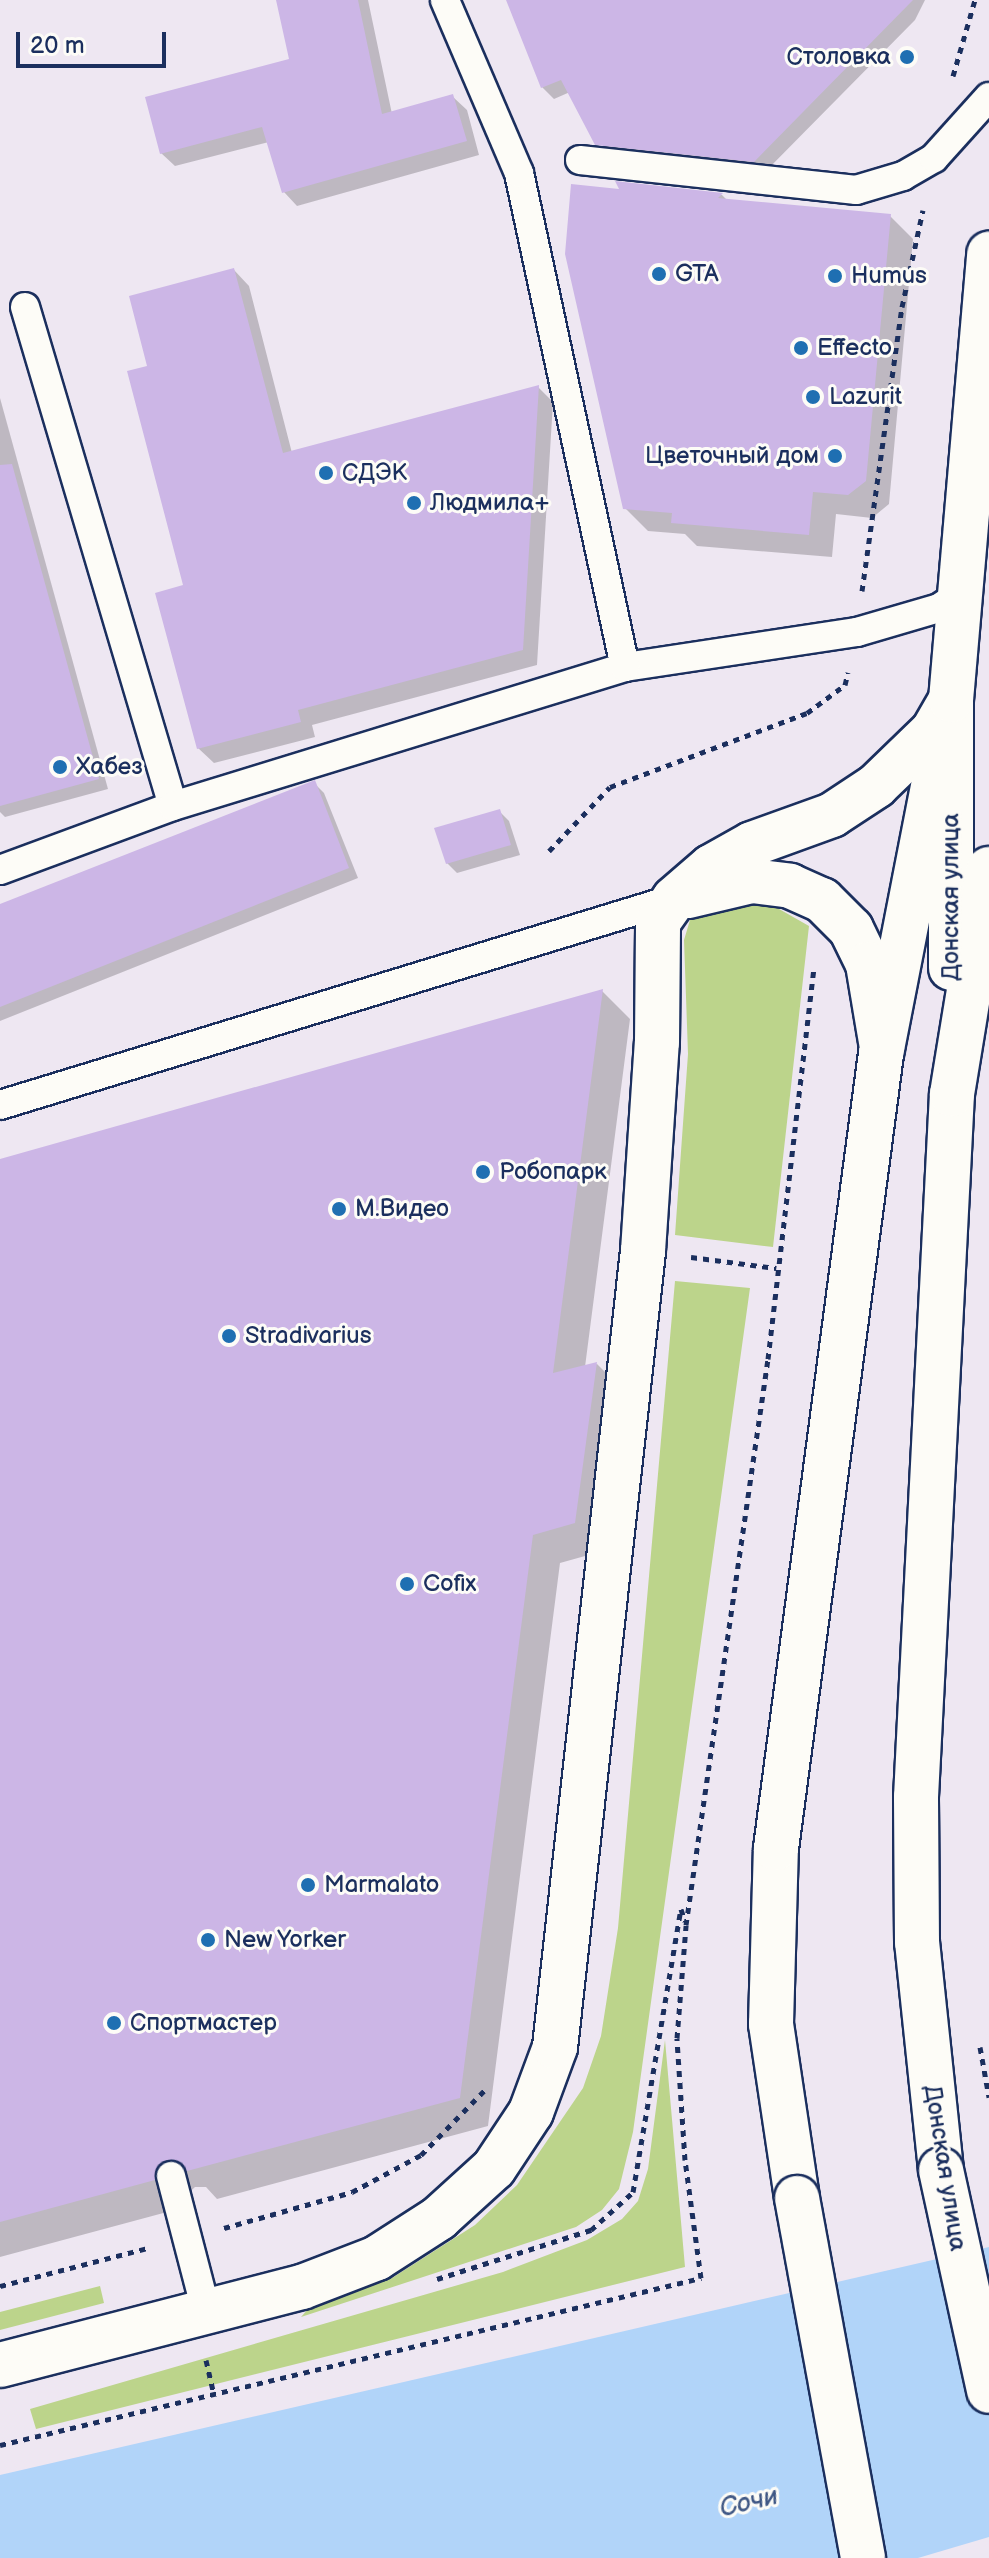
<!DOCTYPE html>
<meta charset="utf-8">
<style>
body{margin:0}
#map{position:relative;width:989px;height:2558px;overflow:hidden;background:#eee7f2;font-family:"Balsamiq Sans",sans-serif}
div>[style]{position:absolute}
.green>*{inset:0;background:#bcd48b}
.water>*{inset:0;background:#b1d4f9}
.shadow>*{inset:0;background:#0003}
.building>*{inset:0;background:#ccb6e6}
.path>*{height:5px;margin-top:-2.5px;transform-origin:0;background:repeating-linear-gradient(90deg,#1b2f5e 0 6px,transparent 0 12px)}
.roads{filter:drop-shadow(2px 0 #1b2f5e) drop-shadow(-2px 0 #1b2f5e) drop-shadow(0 2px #1b2f5e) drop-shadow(0 -2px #1b2f5e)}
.lane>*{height:28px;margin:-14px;padding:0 14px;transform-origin:14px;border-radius:14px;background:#fdfcf7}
.street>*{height:44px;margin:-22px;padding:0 22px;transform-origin:22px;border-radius:22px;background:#fdfcf7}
.secondary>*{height:44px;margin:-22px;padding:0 22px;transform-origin:22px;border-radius:22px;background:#fdfcf7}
.primary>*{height:44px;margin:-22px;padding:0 22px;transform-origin:22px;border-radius:22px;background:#fdfcf7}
.bridges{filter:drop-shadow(2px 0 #1b2f5e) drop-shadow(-2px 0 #1b2f5e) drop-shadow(0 2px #1b2f5e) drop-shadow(0 -2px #1b2f5e)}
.secondary-bridge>*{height:44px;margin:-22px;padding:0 22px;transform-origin:22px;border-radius:22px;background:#fdfcf7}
.primary-bridge>*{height:44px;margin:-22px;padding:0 22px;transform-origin:22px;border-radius:22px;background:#fdfcf7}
.dots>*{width:22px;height:22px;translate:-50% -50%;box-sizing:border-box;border:4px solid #fdfcf7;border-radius:50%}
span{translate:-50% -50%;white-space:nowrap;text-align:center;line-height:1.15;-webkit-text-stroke:6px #fdfcf7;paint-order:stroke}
.poi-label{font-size:24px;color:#1b2f5e}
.right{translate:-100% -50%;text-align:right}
.left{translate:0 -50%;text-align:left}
.street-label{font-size:24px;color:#1b2f5e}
.water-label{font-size:26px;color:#405885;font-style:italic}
.scale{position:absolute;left:16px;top:32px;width:150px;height:36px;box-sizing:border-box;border:4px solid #1b2f5e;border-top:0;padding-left:10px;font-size:24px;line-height:28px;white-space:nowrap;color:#1b2f5e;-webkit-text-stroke:6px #fdfcf7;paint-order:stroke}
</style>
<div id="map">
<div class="green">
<div style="clip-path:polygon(765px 901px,809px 926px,773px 1247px,675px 1235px,688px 1054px,684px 940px,690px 920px,707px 905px)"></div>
<div style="clip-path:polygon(675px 1281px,750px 1288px,633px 2132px,619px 2189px,602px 2210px,576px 2227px,301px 2317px,309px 2308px,392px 2278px,475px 2225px,517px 2185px,583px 2088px,601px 2036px,618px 1928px)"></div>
<div style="clip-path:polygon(665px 2040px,685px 2267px,36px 2429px,30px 2409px,503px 2272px,587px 2240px,622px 2219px,638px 2201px,648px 2169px)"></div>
<div style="clip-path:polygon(100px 2286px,104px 2303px,0 2330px,0 2312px)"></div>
</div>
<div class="water">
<div style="clip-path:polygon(989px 2247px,989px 2537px,918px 2558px,0 2558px,0 2475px)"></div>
</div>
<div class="shadow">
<div style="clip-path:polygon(278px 0,368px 0,392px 114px,453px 97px,467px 110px,479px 155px,297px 206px,284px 192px,269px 142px,175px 166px,161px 153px,292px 61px)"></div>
<div style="clip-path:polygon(508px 0,925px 0,915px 20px,765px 172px,609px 155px,570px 92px,554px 99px,542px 87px)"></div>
<div style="clip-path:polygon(618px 183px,722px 195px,728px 201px,890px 216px,913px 239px,889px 504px,872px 518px,836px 514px,832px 557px,697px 546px,685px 534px,648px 531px,625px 508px,623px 191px)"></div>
<div style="clip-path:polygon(234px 270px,249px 286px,292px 453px,538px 387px,553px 402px,537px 665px,312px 725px,315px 737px,214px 763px,198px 748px,185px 587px,149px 367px)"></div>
<div style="clip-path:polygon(0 398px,108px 789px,5px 817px,0 812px)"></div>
<div style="clip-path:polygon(314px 783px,324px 793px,358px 878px,0 1021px,0 905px)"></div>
<div style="clip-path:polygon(499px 811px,509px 821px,520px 855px,457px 873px,447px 863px)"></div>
<div style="clip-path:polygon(602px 991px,630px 1019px,585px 1367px,597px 1364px,625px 1392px,603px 1551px,560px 1563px,488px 2126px,217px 2199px,206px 2187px,195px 2187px,182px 2199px,182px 2208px,0 2257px,0 1161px)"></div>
</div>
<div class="building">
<div style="clip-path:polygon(276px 0,358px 0,382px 114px,453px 94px,467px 141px,282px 193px,262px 127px,160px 154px,145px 97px,289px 59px)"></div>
<div style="clip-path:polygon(506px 0,913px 0,754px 162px,595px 145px,561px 80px,541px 88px)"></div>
<div style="clip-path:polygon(615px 181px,723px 193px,718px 198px,891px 214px,866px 481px,848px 495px,813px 492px,809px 535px,671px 523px,672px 513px,623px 509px,565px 254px,571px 184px,619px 189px)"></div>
<div style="clip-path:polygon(234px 268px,283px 453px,539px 385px,523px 650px,298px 710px,301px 722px,197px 749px,155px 593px,183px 585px,127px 371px,147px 366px,129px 296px)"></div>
<div style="clip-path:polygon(12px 464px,99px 779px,0 806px,0 465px)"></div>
<div style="clip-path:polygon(315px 780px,349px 868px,0 1007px,0 904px)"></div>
<div style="clip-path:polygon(500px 809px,511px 845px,446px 864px,434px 828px)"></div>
<div style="clip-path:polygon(603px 989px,553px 1373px,597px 1362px,575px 1523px,533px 1535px,460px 2098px,187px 2171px,176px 2160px,166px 2160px,155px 2171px,155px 2180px,0 2222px,0 1159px)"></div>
</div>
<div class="path">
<div style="left:953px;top:76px;width:79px;rotate:-73.9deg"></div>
<div style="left:862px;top:591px;width:287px;rotate:-82deg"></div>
<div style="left:902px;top:307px;width:99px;rotate:-77.8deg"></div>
<div style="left:549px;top:851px;width:88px;rotate:-46.4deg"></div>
<div style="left:610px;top:787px;width:210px;rotate:-20.6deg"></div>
<div style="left:807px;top:713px;width:47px;rotate:-36.4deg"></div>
<div style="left:845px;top:685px;width:13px;rotate:-77deg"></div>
<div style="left:691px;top:1257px;width:86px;rotate:7.4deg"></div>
<div style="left:980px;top:2047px;width:51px;rotate:79.8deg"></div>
<div style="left:224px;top:2228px;width:133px;rotate:-15.7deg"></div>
<div style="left:352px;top:2192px;width:78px;rotate:-28.2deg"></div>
<div style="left:421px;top:2155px;width:90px;rotate:-45.5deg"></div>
<div style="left:437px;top:2279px;width:162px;rotate:-17.7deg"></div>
<div style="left:591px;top:2230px;width:57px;rotate:-42.1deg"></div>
<div style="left:633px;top:2192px;width:287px;rotate:-80.4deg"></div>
<div style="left:681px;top:1909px;width:13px;rotate:72deg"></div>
<div style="left:0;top:2286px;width:153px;rotate:-14.4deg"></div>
<div style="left:206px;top:2360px;width:35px;rotate:77deg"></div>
<div style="left:0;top:2445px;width:721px;rotate:-13.4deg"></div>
<div style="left:701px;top:2278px;width:119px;rotate:-97.7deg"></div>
<div style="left:685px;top:2160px;width:122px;rotate:-93.8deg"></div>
<div style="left:677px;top:2038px;width:113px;rotate:-85.4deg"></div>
<div style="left:686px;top:1925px;width:572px;rotate:-81.76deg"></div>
<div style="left:768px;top:1359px;width:396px;rotate:-83.3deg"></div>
</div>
<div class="roads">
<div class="lane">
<div style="left:580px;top:160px;width:278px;rotate:6.2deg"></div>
<div style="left:856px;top:190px;width:49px;rotate:-16.6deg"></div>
<div style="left:903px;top:176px;width:36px;rotate:-30deg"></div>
<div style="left:934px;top:158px;width:82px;rotate:-48deg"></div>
<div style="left:25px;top:307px;width:520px;rotate:73.48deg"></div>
<div style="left:625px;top:667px;width:235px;rotate:-8.6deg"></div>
<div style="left:857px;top:632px;width:85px;rotate:-16.3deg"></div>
<div style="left:939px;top:608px;width:25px;rotate:-34deg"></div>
<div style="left:0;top:870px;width:184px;rotate:-20.3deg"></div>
<div style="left:173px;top:806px;width:473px;rotate:-17.1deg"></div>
<div style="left:625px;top:667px;width:505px;rotate:-102.11deg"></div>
<div style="left:519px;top:173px;width:188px;rotate:-113.2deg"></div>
<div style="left:0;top:1105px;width:705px;rotate:-17deg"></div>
<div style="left:171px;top:2176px;width:143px;rotate:75.4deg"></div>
</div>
<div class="street">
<div style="left:688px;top:896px;width:66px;rotate:-13.2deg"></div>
<div style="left:752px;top:881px;width:38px;rotate:7deg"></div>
<div style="left:790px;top:886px;width:35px;rotate:24deg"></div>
<div style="left:822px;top:900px;width:41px;rotate:45deg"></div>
<div style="left:851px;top:929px;width:39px;rotate:64deg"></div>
<div style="left:868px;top:964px;width:85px;rotate:80.5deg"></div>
<div style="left:0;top:2365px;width:312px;rotate:-14.5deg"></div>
<div style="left:302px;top:2287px;width:80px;rotate:-21.1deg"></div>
<div style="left:377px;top:2258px;width:74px;rotate:-32.8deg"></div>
<div style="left:439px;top:2218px;width:74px;rotate:-42.3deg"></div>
<div style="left:494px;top:2168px;width:67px;rotate:-56.5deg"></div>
<div style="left:531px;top:2112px;width:69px;rotate:-69.7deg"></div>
<div style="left:555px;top:2047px;width:801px;rotate:-83.69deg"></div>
<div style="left:643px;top:1251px;width:209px;rotate:-86.2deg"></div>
<div style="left:657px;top:1042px;width:120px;rotate:-89.5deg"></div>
<div style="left:658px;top:922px;width:28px;rotate:-55deg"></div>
<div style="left:674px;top:899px;width:49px;rotate:-40.9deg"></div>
<div style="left:711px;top:867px;width:47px;rotate:-29.3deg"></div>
<div style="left:752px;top:844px;width:85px;rotate:-19.9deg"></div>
<div style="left:832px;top:815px;width:53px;rotate:-33.4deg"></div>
<div style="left:876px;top:786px;width:79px;rotate:-44deg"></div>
<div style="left:933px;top:731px;width:36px;rotate:-60deg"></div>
</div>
<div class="secondary">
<div style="left:797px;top:2198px;width:176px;rotate:-98.5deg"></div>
<div style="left:771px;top:2024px;width:176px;rotate:-88.4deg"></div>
<div style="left:776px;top:1848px;width:801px;rotate:-82.47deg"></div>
<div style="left:881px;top:1054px;width:309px;rotate:-79deg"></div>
</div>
<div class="primary">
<div style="left:951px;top:968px;width:268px;rotate:-90deg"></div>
<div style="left:951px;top:700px;width:448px;rotate:-85.1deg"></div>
<div style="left:941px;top:2170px;width:229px;rotate:-96deg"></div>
<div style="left:917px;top:1942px;width:145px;rotate:-90.4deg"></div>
<div style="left:916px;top:1797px;width:704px;rotate:-87.07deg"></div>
<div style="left:952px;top:1094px;width:228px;rotate:-80.7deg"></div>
</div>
</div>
<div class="bridges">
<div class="secondary-bridge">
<div style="left:797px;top:2198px;width:366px;rotate:79.6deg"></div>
</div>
<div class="primary-bridge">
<div style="left:941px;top:2170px;width:226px;rotate:77.7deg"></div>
</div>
</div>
<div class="dots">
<div style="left:907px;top:57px;background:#1f6fb2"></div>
<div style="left:659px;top:274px;background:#1f6fb2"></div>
<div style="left:835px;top:276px;background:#1f6fb2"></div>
<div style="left:801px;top:348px;background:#1f6fb2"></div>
<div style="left:813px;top:397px;background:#1f6fb2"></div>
<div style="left:835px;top:456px;background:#1f6fb2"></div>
<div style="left:326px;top:473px;background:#1f6fb2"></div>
<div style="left:414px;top:503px;background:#1f6fb2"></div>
<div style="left:60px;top:767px;background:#1f6fb2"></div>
<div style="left:483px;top:1172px;background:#1f6fb2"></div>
<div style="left:339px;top:1209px;background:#1f6fb2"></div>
<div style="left:229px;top:1336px;background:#1f6fb2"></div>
<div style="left:407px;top:1584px;background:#1f6fb2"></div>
<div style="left:308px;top:1885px;background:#1f6fb2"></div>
<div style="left:208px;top:1940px;background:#1f6fb2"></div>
<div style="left:114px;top:2023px;background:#1f6fb2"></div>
</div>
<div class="poi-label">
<span class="right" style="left:891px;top:57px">Столовка</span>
<span class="left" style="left:675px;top:274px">GTA</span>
<span class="left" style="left:851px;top:276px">Humus</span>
<span class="left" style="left:817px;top:348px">Effecto</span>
<span class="left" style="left:829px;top:397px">Lazurit</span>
<span class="right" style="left:819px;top:456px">Цветочный дом</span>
<span class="left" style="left:342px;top:473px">СДЭК</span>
<span class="left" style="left:430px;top:503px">Людмила+</span>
<span class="left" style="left:76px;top:767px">Хабез</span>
<span class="left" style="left:499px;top:1172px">Робопарк</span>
<span class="left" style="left:355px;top:1209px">М.Видео</span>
<span class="left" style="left:245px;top:1336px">Stradivarius</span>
<span class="left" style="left:423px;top:1584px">Cofix</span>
<span class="left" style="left:324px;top:1885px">Marmalato</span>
<span class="left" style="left:224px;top:1940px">New Yorker</span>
<span class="left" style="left:130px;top:2023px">Спортмастер</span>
</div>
<div class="street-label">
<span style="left:951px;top:897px;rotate:-90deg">Донская улица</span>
<span style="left:945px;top:2168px;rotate:81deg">Донская улица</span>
</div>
<div class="water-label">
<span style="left:749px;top:2503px;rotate:-13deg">Сочи</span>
</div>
<div class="scale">20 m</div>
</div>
